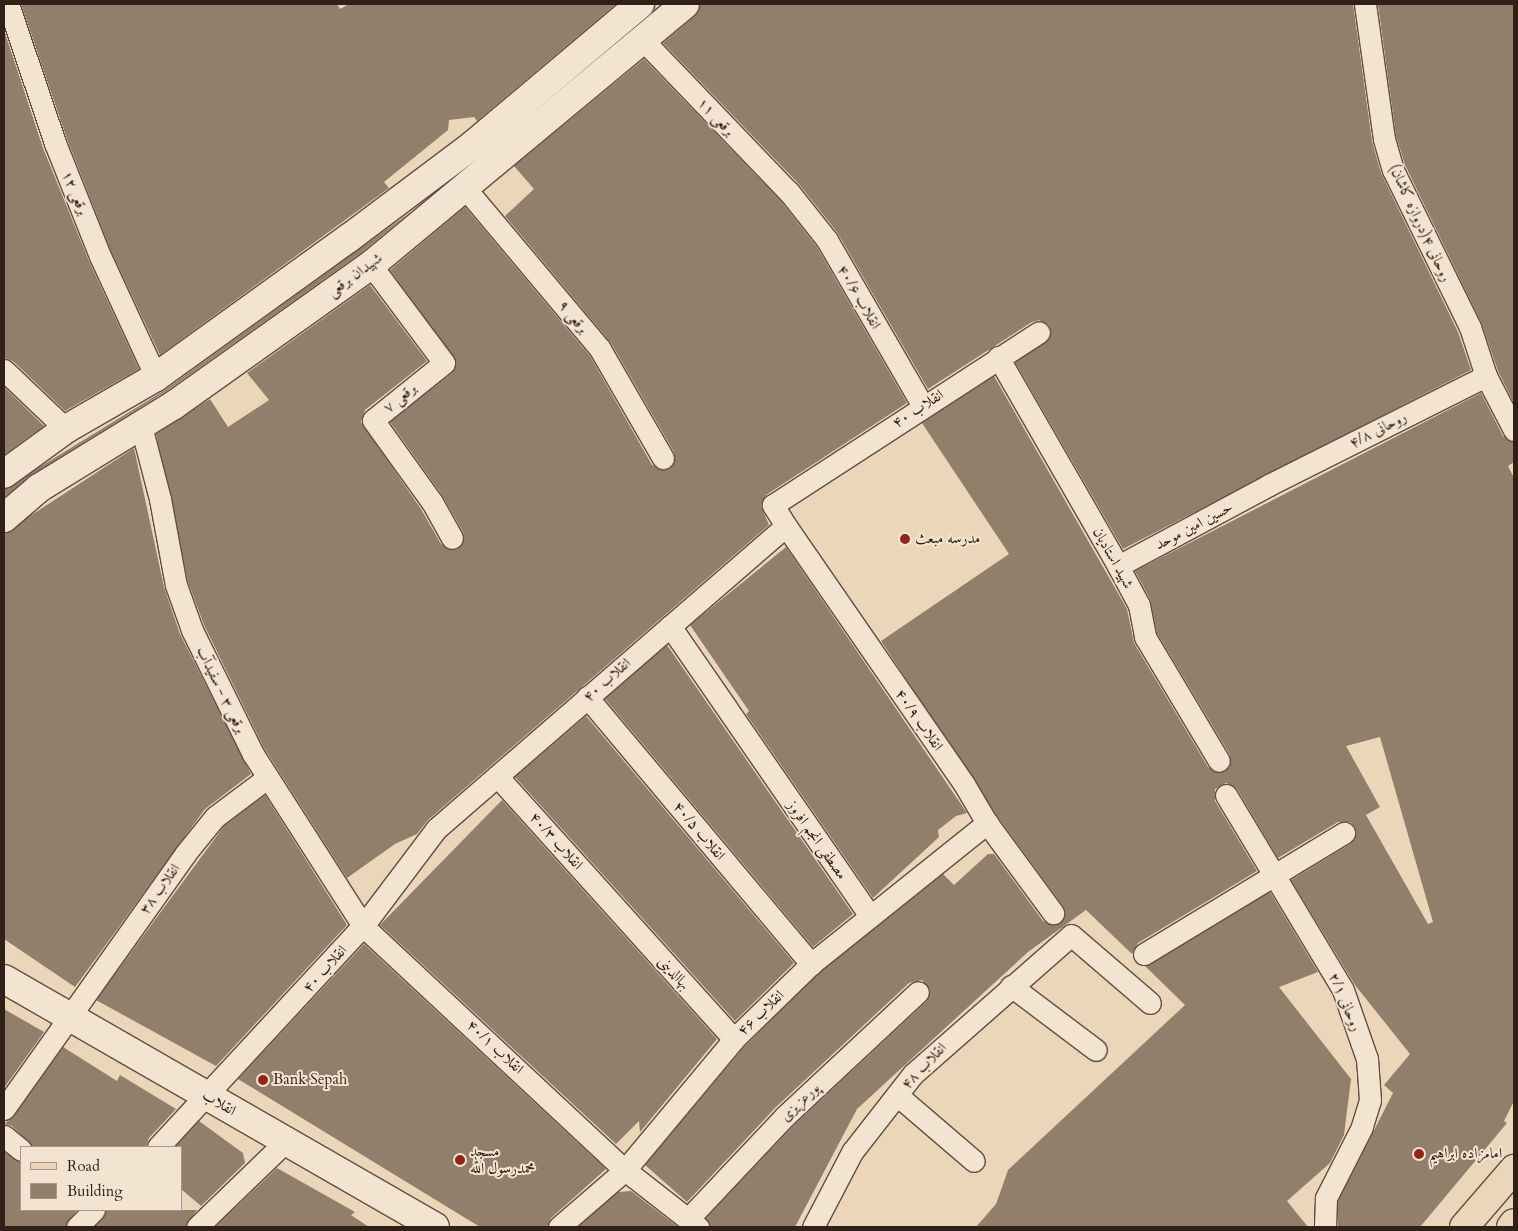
<!DOCTYPE html>
<meta charset="utf-8">
<style>
body{margin:0}
#map{position:relative;width:1518px;height:1231px;overflow:hidden;background:#ecd6b9;font-family:Cardo,Amiri,serif}
div>[style]{position:absolute}
.building>*{inset:0;background:#927f6b}
.roads{filter:drop-shadow(1px 0 #5f4e40) drop-shadow(-1px 0 #5f4e40) drop-shadow(0 1px #5f4e40) drop-shadow(0 -1px #5f4e40)}
.street>*{height:21px;margin:-10.5px;padding:0 10.5px;transform-origin:10.5px;border-radius:10.5px;background:#f3e4d2}
.secondary>*{height:28px;margin:-14px;padding:0 14px;transform-origin:14px;border-radius:14px;background:#f3e4d2}
.primary>*{height:28px;margin:-14px;padding:0 14px;transform-origin:14px;border-radius:14px;background:#ecd6b9}
.dots>*{width:14px;height:14px;translate:-50% -50%;box-sizing:border-box;border:2px solid #f3e4d2;border-radius:50%}
span{translate:-50% -50%;white-space:nowrap;text-align:center;line-height:1.15;-webkit-text-stroke:4px #f3e4d2;paint-order:stroke}
.street-label{font-size:15px;color:#302117}
.poi-label{font-size:15px;color:#302117}
.left{translate:0 -50%;text-align:left}
.frame{position:absolute;inset:0;border:5px solid #302117;pointer-events:none}
.legend{position:absolute;left:20px;top:1146px;width:162px;height:65px;box-sizing:border-box;background:#f3e4d2;border:1px solid #a59687;margin:0;padding:6px 9px;list-style:none;font-size:15px;color:#302117}
.legend li{display:flex;align-items:center;gap:10px;height:25px}
.legend b{width:25px;border:1px solid #a59687}
</style>
<div id="map">
<div class="building">
<div style="clip-path:polygon(21px 4px,337px 4px,340px 9px,349px 4px,616px 4px,477px 121px,474px 117px,449px 120px,448px 130px,384px 182px,389px 188px,160px 355px,111px 251px,67px 139px)"></div>
<div style="clip-path:polygon(700px 4px,1353px 4px,1372px 141px,1381px 173px,1458px 332px,1471px 370px,1123px 549px,1015px 362px,1046px 342px,1051px 332px,1049px 325px,1039px 320px,1032px 322px,928px 389px,837px 232px,798px 183px,663px 43px,695px 16px)"></div>
<div style="clip-path:polygon(1378px 4px,1514px 4px,1514px 403px,1498px 371px,1481px 322px,1405px 165px,1396px 136px)"></div>
<div style="clip-path:polygon(4px 30px,43px 148px,89px 261px,139px 369px,65px 411px,13px 361px,4px 358px)"></div>
<div style="clip-path:polygon(644px 59px,780px 200px,817px 247px,907px 403px,766px 495px,761px 506px,769px 525px,428px 820px,417px 834px,395px 844px,347px 878px,264px 748px,204px 625px,188px 582px,156px 434px,210px 399px,228px 427px,269px 400px,247px 373px,370px 285px,427px 361px,365px 410px,361px 422px,421px 509px,441px 544px,451px 550px,458px 549px,464px 539px,463px 532px,442px 495px,390px 422px,452px 373px,456px 361px,390px 270px,465px 207px,590px 356px,652px 465px,663px 470px,670px 469px,675px 458px,674px 452px,611px 343px,505px 216px,534px 189px,514px 166px)"></div>
<div style="clip-path:polygon(409px 213px,361px 253px,165px 392px,31px 475px,4px 498px,4px 489px,165px 390px)"></div>
<div style="clip-path:polygon(evenodd,994px 376px,1127px 609px,1134px 643px,1208px 767px,1219px 773px,1230px 767px,1230px 755px,1157px 633px,1150px 599px,1135px 571px,1481px 393px,1503px 436px,1514px 442px,1514px 462px,1508px 466px,1514px 478px,1514px 1101px,1504px 1121px,1507px 1123px,1420px 1227px,1338px 1227px,1338px 1201px,1393px 1093px,1384px 1085px,1410px 1054px,1355px 985px,1291px 880px,1350px 844px,1355px 839px,1355px 827px,1350px 822px,1338px 822px,1278px 858px,1237px 789px,1226px 783px,1215px 789px,1215px 801px,1257px 871px,1138px 943px,1132px 954px,1086px 910px,1028px 952px,857px 1109px,795px 1227px,710px 1227px,706px 1218px,793px 1126px,927px 1001px,930px 990px,922px 980px,909px 983px,775px 1108px,687px 1202px,645px 1165px,743px 1048px,819px 973px,943px 874px,954px 885px,988px 854px,994px 854px,1043px 921px,1055px 925px,1064px 918px,1063px 906px,997px 816px,881px 641px,1009px 554px,922px 423px,994px 376px,1380px 737px,1433px 922px,1428px 924px,1366px 815px,1380px 807px,1346px 746px,1380px 737px)"></div>
<div style="clip-path:polygon(4px 387px,44px 426px,4px 455px)"></div>
<div style="clip-path:polygon(134px 448px,164px 587px,180px 634px,251px 774px,205px 809px,75px 987px,4px 939px,4px 533px)"></div>
<div style="clip-path:polygon(786px 547px,967px 813px,956px 816px,938px 830px,939px 837px,873px 898px,746px 714px,749px 711px,690px 625px)"></div>
<div style="clip-path:polygon(667px 645px,853px 914px,813px 947px,605px 699px)"></div>
<div style="clip-path:polygon(586px 716px,794px 963px,735px 1021px,515px 777px)"></div>
<div style="clip-path:polygon(265px 795px,347px 925px,216px 1066px,96px 1000px,224px 826px)"></div>
<div style="clip-path:polygon(502px 800px,717px 1039px,640px 1132px,639px 1121px,616px 1144px,380px 925px)"></div>
<div style="clip-path:polygon(1270px 892px,1318px 972px,1279px 987px,1351px 1079px,1344px 1135px,1330px 1163px,1287px 1201px,1308px 1227px,976px 1227px,996px 1204px,1008px 1170px,1185px 1005px,1145px 966px)"></div>
<div style="clip-path:polygon(364px 944px,606px 1169px,551px 1218px,547px 1227px,480px 1227px,238px 1079px)"></div>
<div style="clip-path:polygon(4px 1009px,44px 1032px,4px 1088px)"></div>
<div style="clip-path:polygon(63px 1047px,117px 1081px,120px 1075px,176px 1109px,149px 1138px,146px 1147px,33px 1147px,12px 1126px,4px 1124px,14px 1116px)"></div>
<div style="clip-path:polygon(199px 1121px,243px 1153px,245px 1163px,201px 1206px,181px 1189px,181px 1147px,175px 1147px)"></div>
<div style="clip-path:polygon(4px 1152px,21px 1162px,21px 1210px,77px 1210px,65px 1227px,4px 1227px)"></div>
<div style="clip-path:polygon(277px 1168px,355px 1212px,351px 1215px,369px 1227px,215px 1227px)"></div>
<div style="clip-path:polygon(631px 1191px,678px 1227px,578px 1227px,618px 1192px)"></div>
<div style="clip-path:polygon(106px 1210px,197px 1210px,185px 1227px,94px 1227px)"></div>
</div>
<div class="roads">
<div class="street">
<div style="left:8px;top:4px;width:147px;rotate:71.3deg"></div>
<div style="left:55px;top:143px;width:122px;rotate:68.3deg"></div>
<div style="left:100px;top:256px;width:133px;rotate:65.2deg"></div>
<div style="left:1365px;top:4px;width:136px;rotate:82deg"></div>
<div style="left:1384px;top:139px;width:32px;rotate:74deg"></div>
<div style="left:1393px;top:170px;width:175px;rotate:63.9deg"></div>
<div style="left:1470px;top:327px;width:52px;rotate:71.9deg"></div>
<div style="left:1486px;top:376px;width:61px;rotate:62.6deg"></div>
<div style="left:644px;top:41px;width:209px;rotate:46.2deg"></div>
<div style="left:789px;top:192px;width:61px;rotate:51.6deg"></div>
<div style="left:827px;top:240px;width:192px;rotate:60deg"></div>
<div style="left:465px;top:188px;width:210px;rotate:50deg"></div>
<div style="left:600px;top:349px;width:126px;rotate:60deg"></div>
<div style="left:371px;top:265px;width:122px;rotate:53.3deg"></div>
<div style="left:444px;top:363px;width:91px;rotate:141.2deg"></div>
<div style="left:373px;top:420px;width:101px;rotate:54.3deg"></div>
<div style="left:432px;top:502px;width:41px;rotate:60.9deg"></div>
<div style="left:998px;top:357px;width:241px;rotate:60.1deg"></div>
<div style="left:1118px;top:566px;width:44px;rotate:61.7deg"></div>
<div style="left:1139px;top:605px;width:33px;rotate:79deg"></div>
<div style="left:1145px;top:637px;width:144px;rotate:59.2deg"></div>
<div style="left:4px;top:370px;width:86px;rotate:43.6deg"></div>
<div style="left:141px;top:426px;width:75px;rotate:75.4deg"></div>
<div style="left:160px;top:499px;width:87px;rotate:79.5deg"></div>
<div style="left:176px;top:585px;width:48px;rotate:70.4deg"></div>
<div style="left:192px;top:630px;width:138px;rotate:63.8deg"></div>
<div style="left:253px;top:754px;width:204px;rotate:57.4deg"></div>
<div style="left:363px;top:926px;width:358px;rotate:43deg"></div>
<div style="left:625px;top:1170px;width:93px;rotate:38deg"></div>
<div style="left:786px;top:526px;width:313px;rotate:55.4deg"></div>
<div style="left:964px;top:784px;width:45px;rotate:59.5deg"></div>
<div style="left:987px;top:823px;width:112px;rotate:53.7deg"></div>
<div style="left:1118px;top:566px;width:171px;rotate:-28.2deg"></div>
<div style="left:1269px;top:485px;width:243px;rotate:-26.7deg"></div>
<div style="left:670px;top:626px;width:352px;rotate:55.4deg"></div>
<div style="left:587px;top:697px;width:349px;rotate:50deg"></div>
<div style="left:497px;top:776px;width:354px;rotate:48deg"></div>
<div style="left:1226px;top:795px;width:227px;rotate:59deg"></div>
<div style="left:1343px;top:990px;width:73px;rotate:70.8deg"></div>
<div style="left:1367px;top:1059px;width:41px;rotate:85.8deg"></div>
<div style="left:1370px;top:1100px;width:28px;rotate:107deg"></div>
<div style="left:1362px;top:1127px;width:80px;rotate:116.9deg"></div>
<div style="left:1326px;top:1198px;width:29px;rotate:92deg"></div>
<div style="left:1144px;top:954px;width:234px;rotate:-31.2deg"></div>
<div style="left:1011px;top:986px;width:106px;rotate:37deg"></div>
<div style="left:897px;top:1095px;width:101px;rotate:40.6deg"></div>
<div style="left:4px;top:1109px;width:313px;rotate:-54.6deg"></div>
<div style="left:185px;top:854px;width:48px;rotate:-51deg"></div>
<div style="left:215px;top:817px;width:66px;rotate:-37deg"></div>
<div style="left:4px;top:1136px;width:22px;rotate:39deg"></div>
<div style="left:158px;top:1147px;width:301px;rotate:-47.2deg"></div>
<div style="left:363px;top:926px;width:121px;rotate:-53deg"></div>
<div style="left:436px;top:829px;width:463px;rotate:-40.9deg"></div>
<div style="left:786px;top:526px;width:25px;rotate:-122deg"></div>
<div style="left:773px;top:505px;width:317px;rotate:-33deg"></div>
<div style="left:688px;top:1219px;width:140px;rotate:-46.7deg"></div>
<div style="left:784px;top:1117px;width:183px;rotate:-43deg"></div>
<div style="left:77px;top:1227px;width:24px;rotate:-45deg"></div>
<div style="left:197px;top:1227px;width:122px;rotate:-44deg"></div>
<div style="left:559px;top:1227px;width:87px;rotate:-40.8deg"></div>
<div style="left:625px;top:1170px;width:170px;rotate:-50.2deg"></div>
<div style="left:734px;top:1039px;width:107px;rotate:-44.2deg"></div>
<div style="left:811px;top:964px;width:226px;rotate:-38.7deg"></div>
<div style="left:813px;top:1227px;width:85px;rotate:-62.5deg"></div>
<div style="left:852px;top:1152px;width:99px;rotate:-52deg"></div>
<div style="left:913px;top:1074px;width:210px;rotate:-41.3deg"></div>
<div style="left:1071px;top:935px;width:104px;rotate:40.7deg"></div>
</div>
<div class="secondary">
<div style="left:4px;top:474px;width:77px;rotate:-36deg"></div>
<div style="left:66px;top:429px;width:104px;rotate:-30deg"></div>
<div style="left:156px;top:377px;width:238px;rotate:-35.8deg"></div>
<div style="left:349px;top:238px;width:156px;rotate:-36.9deg"></div>
<div style="left:474px;top:144px;width:217px;rotate:-40.1deg"></div>
<div style="left:4px;top:518px;width:46px;rotate:-40.6deg"></div>
<div style="left:39px;top:488px;width:158px;rotate:-31.6deg"></div>
<div style="left:174px;top:405px;width:242px;rotate:-35.4deg"></div>
<div style="left:371px;top:265px;width:408px;rotate:-39.7deg"></div>
<div style="left:4px;top:979px;width:497px;rotate:29.9deg"></div>
</div>
<div class="primary">
<div style="left:1464px;top:1227px;width:77px;rotate:-49.2deg"></div>
<div style="left:1511px;top:1227px;width:5px;rotate:-53deg"></div>
</div>
</div>
<div class="dots">
<div style="left:905px;top:539px;background:#8f2418"></div>
<div style="left:263px;top:1080px;background:#8f2418"></div>
<div style="left:1419px;top:1154px;background:#8f2418"></div>
<div style="left:460px;top:1160px;background:#8f2418"></div>
</div>
<div class="street-label">
<span style="left:716px;top:117px;rotate:47deg">برقعی ۱۱</span>
<span style="left:75px;top:193px;rotate:68deg">برقعی ۱۲</span>
<span style="left:1420px;top:223px;rotate:65deg">روحانی ۴(دروازه کاشان)</span>
<span style="left:355px;top:275px;rotate:-36deg">شهیدان برقعی</span>
<span style="left:859px;top:297px;rotate:60deg">انقلاب ۴۰/۶</span>
<span style="left:573px;top:317px;rotate:50deg">برقعی ۹</span>
<span style="left:400px;top:398px;rotate:-39deg">برقعی ۷</span>
<span style="left:918px;top:409px;rotate:-33deg">انقلاب ۴۰</span>
<span style="left:1378px;top:430px;rotate:-27deg">روحانی ۴/۸</span>
<span style="left:1194px;top:526px;rotate:-28deg">حسین امین موحد</span>
<span style="left:1113px;top:558px;rotate:61deg">شهید استادیان</span>
<span style="left:607px;top:680px;rotate:-41deg">انقلاب ۴۰</span>
<span style="left:221px;top:690px;rotate:64deg">برقعی ۳ - سفیدآب</span>
<span style="left:919px;top:720px;rotate:55deg">انقلاب ۴۰/۹</span>
<span style="left:699px;top:831px;rotate:50deg">انقلاب ۴۰/۵</span>
<span style="left:817px;top:840px;rotate:55deg">مصطفی انجم افروز</span>
<span style="left:556px;top:841px;rotate:48deg">انقلاب ۴۰/۳</span>
<span style="left:160px;top:889px;rotate:-54deg">انقلاب ۳۸</span>
<span style="left:325px;top:969px;rotate:-48deg">انقلاب ۴۰</span>
<span style="left:674px;top:973px;rotate:48deg">بهاالدینی</span>
<span style="left:1345px;top:1002px;rotate:67deg">روحانی ۲/۱</span>
<span style="left:761px;top:1013px;rotate:-44deg">انقلاب ۴۶</span>
<span style="left:495px;top:1047px;rotate:43deg">انقلاب ۴۰/۱</span>
<span style="left:924px;top:1066px;rotate:-46deg">انقلاب ۴۸</span>
<span style="left:800px;top:1102px;rotate:-44deg">پورعزیزی</span>
<span style="left:219px;top:1103px;rotate:30deg">انقلاب</span>
</div>
<div class="poi-label">
<span class="left" style="left:915px;top:539px">مدرسه مبعث</span>
<span class="left" style="left:273px;top:1080px">Bank Sepah</span>
<span class="left" style="left:470px;top:1160px">مسجد<br>محمدرسول الله</span>
<span class="left" style="left:1429px;top:1154px">امامزاده ابراهیم</span>
</div>
<div class="frame"></div>
<ul class="legend">
<li><b style="height:6px;background:#ecd6b9"></b>Road</li>
<li><b style="height:14px;background:#927f6b"></b>Building</li>
</ul>
</div>
